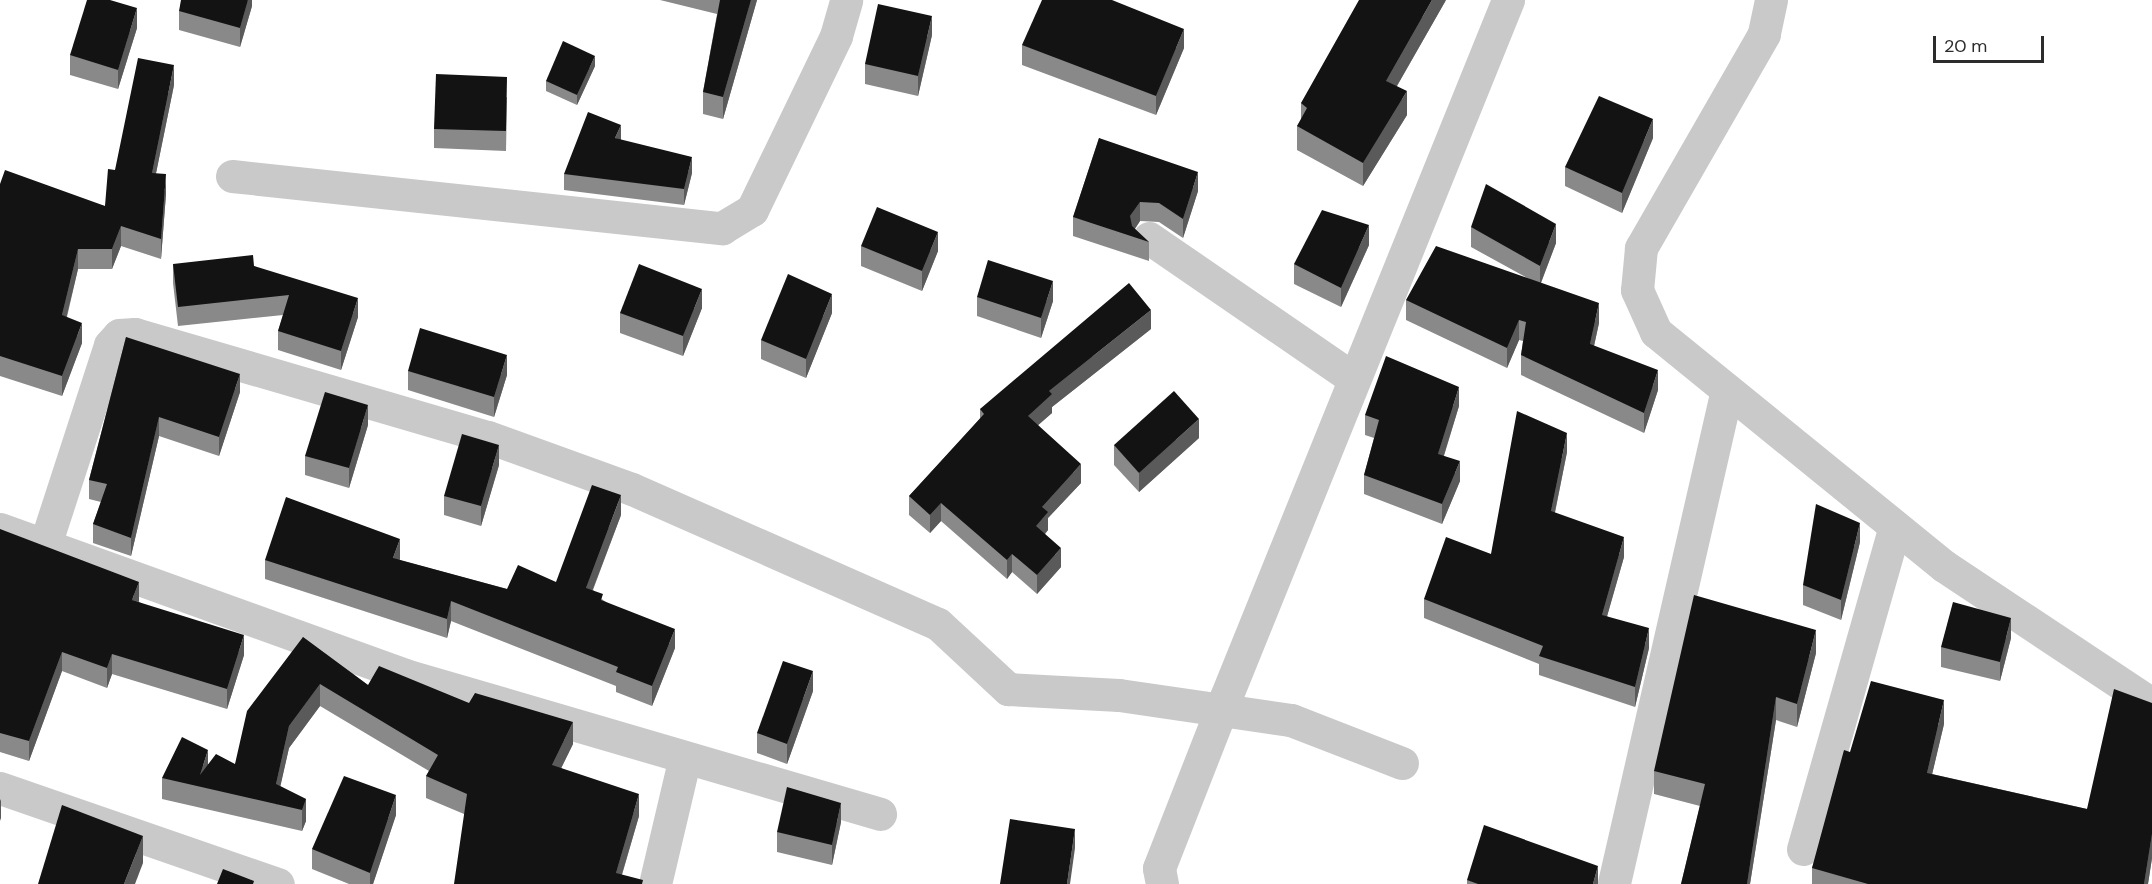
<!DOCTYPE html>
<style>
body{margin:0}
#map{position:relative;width:2152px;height:884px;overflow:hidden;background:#fff;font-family:"DM Sans",sans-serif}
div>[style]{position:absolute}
.minor>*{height:33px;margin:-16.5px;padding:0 16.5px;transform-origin:16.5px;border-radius:16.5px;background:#c9c9c9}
.wall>*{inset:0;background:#898989}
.shaded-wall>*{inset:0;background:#5a5a5a}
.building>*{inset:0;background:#131313}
span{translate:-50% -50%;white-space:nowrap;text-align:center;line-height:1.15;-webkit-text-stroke:6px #fff;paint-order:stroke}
.scale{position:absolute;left:1933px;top:36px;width:111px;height:27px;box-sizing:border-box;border:3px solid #2c2c2c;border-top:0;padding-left:8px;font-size:18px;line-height:21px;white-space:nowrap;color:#2c2c2c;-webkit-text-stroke:4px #fff;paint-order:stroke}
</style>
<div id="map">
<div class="minor">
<div style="left:1771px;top:0;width:35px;rotate:102deg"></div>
<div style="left:1764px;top:34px;width:247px;rotate:119.9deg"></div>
<div style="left:1641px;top:248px;width:42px;rotate:95.4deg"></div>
<div style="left:1637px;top:290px;width:46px;rotate:65.7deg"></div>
<div style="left:1656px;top:332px;width:371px;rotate:39.1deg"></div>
<div style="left:1944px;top:566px;width:250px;rotate:33.6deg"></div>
<div style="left:232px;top:176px;width:493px;rotate:6.1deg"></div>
<div style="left:722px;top:228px;width:35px;rotate:-31deg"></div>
<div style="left:752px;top:210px;width:193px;rotate:-64.2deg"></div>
<div style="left:836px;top:36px;width:37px;rotate:-74deg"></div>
<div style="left:1149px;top:238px;width:247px;rotate:34.5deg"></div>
<div style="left:0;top:529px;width:431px;rotate:19.8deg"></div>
<div style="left:405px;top:675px;width:495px;rotate:16.3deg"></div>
<div style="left:45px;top:545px;width:210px;rotate:-72deg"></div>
<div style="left:110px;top:345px;width:13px;rotate:-48deg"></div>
<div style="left:119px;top:335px;width:16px;rotate:-4deg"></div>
<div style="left:135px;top:334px;width:368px;rotate:16.3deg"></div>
<div style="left:488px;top:437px;width:153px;rotate:19.9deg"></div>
<div style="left:632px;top:489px;width:334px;rotate:23.8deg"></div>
<div style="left:938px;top:624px;width:96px;rotate:42.9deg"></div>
<div style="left:1008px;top:689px;width:111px;rotate:3.1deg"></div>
<div style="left:1119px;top:695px;width:174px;rotate:8.3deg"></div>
<div style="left:1291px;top:720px;width:119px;rotate:21.2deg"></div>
<div style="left:0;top:788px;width:294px;rotate:19.1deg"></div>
<div style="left:1803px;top:849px;width:335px;rotate:-74.1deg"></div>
<div style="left:1614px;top:883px;width:502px;rotate:-77.1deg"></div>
<div style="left:655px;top:884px;width:130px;rotate:-76.7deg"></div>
<div style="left:1162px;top:884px;width:16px;rotate:-101deg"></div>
<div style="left:1159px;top:868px;width:184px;rotate:-68.6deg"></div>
<div style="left:1226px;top:697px;width:752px;rotate:-67.97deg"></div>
</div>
<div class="wall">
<div style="clip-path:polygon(252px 0,252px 6px,240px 47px,179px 30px,179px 11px)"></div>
<div style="clip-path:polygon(660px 0,757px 0,723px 119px,703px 114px,703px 92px,717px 14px)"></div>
<div style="clip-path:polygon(1446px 0,1397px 86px,1407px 115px,1363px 186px,1297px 150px,1297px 126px,1301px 120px,1301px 103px)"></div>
<div style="clip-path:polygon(137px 28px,118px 89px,70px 75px,70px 55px)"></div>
<div style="clip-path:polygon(932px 35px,918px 96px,865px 84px,865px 64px)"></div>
<div style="clip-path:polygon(1022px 45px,1184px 48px,1156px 115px,1022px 65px)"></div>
<div style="clip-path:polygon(595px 66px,577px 105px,546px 91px,546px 81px)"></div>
<div style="clip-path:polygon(174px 85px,156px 173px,166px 194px,161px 259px,121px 246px,112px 269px,78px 269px,67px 317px,82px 343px,62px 396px,0 376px,0 184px,105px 206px,115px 170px)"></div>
<div style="clip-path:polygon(507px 97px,506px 151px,434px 148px,434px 129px)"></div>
<div style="clip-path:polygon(1099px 138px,1198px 191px,1183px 238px,1159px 222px,1140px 221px,1135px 229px,1149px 242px,1149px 261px,1073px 236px,1073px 217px)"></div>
<div style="clip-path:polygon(1653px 138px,1622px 213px,1565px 186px,1565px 167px)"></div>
<div style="clip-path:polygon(621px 140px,692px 173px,684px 205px,564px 190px,564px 174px)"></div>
<div style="clip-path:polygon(1471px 227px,1556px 243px,1541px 283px,1599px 323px,1594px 346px,1658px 390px,1644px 433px,1521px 375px,1521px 355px,1523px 341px,1519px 340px,1507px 368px,1406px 320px,1406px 300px,1529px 279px,1471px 247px)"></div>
<div style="clip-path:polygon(1369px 245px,1341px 307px,1294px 284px,1294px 264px)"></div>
<div style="clip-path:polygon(861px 246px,938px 251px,922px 291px,861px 266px)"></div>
<div style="clip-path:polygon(173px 264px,254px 266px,358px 317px,341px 370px,278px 350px,278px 331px,283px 315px,178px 326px,173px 283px)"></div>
<div style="clip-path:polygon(977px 297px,1053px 301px,1041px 338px,977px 316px)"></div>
<div style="clip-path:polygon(702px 308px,683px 356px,620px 333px,620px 313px)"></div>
<div style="clip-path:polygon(832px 313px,806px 378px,761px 359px,761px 340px)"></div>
<div style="clip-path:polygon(1151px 329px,1052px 407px,1052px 413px,1038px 425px,1081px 483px,1048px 518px,1048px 530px,1045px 534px,1061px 567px,1037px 594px,1012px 572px,1007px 579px,941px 521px,930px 533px,909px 515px,909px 496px,980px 419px,980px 409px)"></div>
<div style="clip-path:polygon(126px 337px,240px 392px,219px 456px,159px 436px,131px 556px,93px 543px,93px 524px,101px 502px,89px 499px,89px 480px)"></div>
<div style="clip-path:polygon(408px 371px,507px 375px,494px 417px,408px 390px)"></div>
<div style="clip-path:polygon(1459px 406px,1444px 456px,1460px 481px,1442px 524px,1364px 494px,1364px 475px,1374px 438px,1365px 435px,1365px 415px)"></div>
<div style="clip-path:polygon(368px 425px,349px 488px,305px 475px,305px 456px)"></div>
<div style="clip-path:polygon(1199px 438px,1139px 492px,1114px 465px,1114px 445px)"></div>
<div style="clip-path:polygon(1567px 452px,1555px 513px,1624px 557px,1607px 616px,1649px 648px,1635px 707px,1539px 675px,1539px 664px,1424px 618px,1424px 599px,1491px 554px)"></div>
<div style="clip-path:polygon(499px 465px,481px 526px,444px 515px,444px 496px)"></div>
<div style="clip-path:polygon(621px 515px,593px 590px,603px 600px,675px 648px,652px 706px,616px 692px,616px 686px,451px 621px,447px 638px,265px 579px,265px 560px,400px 559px,399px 560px,507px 589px,556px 582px)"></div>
<div style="clip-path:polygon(0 529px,139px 602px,244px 655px,227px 709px,112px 674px,107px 688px,62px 671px,29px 761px,0 752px)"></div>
<div style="clip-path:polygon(1860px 542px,1841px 620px,1803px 605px,1803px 585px)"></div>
<div style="clip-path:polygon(303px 637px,368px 685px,469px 703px,573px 744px,561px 768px,639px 816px,622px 875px,643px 884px,464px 814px,426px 798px,426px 776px,429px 771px,320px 706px,289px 748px,280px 786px,306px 799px,306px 821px,302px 831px,162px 799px,162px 778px,208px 764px,235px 764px)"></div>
<div style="clip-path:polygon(2011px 638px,2000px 681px,1941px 667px,1941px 647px)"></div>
<div style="clip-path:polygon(1816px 653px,1797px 727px,1776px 720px,1750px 884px,1681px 884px,1700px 806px,1654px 794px,1654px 771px)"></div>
<div style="clip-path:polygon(813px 691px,787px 764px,757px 753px,757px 733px)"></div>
<div style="clip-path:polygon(2152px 703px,2152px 858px,2148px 884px,1812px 884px,1812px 868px,1850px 752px,1944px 724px,1932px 774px,2087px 809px)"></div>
<div style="clip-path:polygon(396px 815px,373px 884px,349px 884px,312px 869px,312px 849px)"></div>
<div style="clip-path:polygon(841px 822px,832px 865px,777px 852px,777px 832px)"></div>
<div style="clip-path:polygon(1467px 880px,1598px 884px,1467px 884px)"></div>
</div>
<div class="shaded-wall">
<div style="clip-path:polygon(248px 0,252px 0,252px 6px,240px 47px,240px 28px)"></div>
<div style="clip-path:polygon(751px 0,757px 0,723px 119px,723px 97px)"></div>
<div style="clip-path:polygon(1432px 0,1446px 0,1386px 105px,1386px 81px)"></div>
<div style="clip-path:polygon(137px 8px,137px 28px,118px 89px,118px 70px)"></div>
<div style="clip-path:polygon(932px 16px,932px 35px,918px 96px,918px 76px)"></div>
<div style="clip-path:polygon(1184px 29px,1184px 48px,1156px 115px,1156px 96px)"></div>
<div style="clip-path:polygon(595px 56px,595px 66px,577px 105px,577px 95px)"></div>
<div style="clip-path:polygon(174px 65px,174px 85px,152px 193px,152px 173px)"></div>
<div style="clip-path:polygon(1407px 91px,1407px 115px,1363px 186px,1363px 163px)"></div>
<div style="clip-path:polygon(1653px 119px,1653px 138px,1622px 213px,1622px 193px)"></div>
<div style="clip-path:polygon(621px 125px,621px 141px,615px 138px)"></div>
<div style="clip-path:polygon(692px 157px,692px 173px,684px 205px,684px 189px)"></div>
<div style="clip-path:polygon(1198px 172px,1198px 191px,1183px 238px,1183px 219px)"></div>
<div style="clip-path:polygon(166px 174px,166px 194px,161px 259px,161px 239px)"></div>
<div style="clip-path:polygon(1140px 202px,1140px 221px,1130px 236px,1130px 216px)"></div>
<div style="clip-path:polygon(1556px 224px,1556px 243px,1540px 285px,1540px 266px)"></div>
<div style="clip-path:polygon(1369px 225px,1369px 245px,1341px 307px,1341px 288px)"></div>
<div style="clip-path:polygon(121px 226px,121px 246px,112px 269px,112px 249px)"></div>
<div style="clip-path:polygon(938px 232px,938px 251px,922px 291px,922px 271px)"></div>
<div style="clip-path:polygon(78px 249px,78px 269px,62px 335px,62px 315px)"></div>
<div style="clip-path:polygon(1053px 281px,1053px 301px,1041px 338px,1041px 318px)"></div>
<div style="clip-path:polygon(702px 289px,702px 308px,683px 356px,683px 336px)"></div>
<div style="clip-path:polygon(832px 294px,832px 313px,806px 378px,806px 359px)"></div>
<div style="clip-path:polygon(358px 298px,358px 317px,341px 370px,341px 351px)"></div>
<div style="clip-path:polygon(1599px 303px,1599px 323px,1590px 364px,1590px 344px)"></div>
<div style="clip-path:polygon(1151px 310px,1151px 329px,1052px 407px,1052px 413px,1028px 434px,1028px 416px,1049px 391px)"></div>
<div style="clip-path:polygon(1519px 320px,1519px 340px,1507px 368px,1507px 348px)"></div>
<div style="clip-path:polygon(82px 323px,82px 343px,62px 396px,62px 376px)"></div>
<div style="clip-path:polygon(507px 355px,507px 375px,494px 417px,494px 397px)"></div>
<div style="clip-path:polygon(1658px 370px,1658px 390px,1644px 433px,1644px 413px)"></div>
<div style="clip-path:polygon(240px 374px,240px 392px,219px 456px,219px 437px)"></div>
<div style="clip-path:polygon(1459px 387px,1459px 406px,1438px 474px,1438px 454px)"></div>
<div style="clip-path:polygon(368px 405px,368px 425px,349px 488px,349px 468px)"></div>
<div style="clip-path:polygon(159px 417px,159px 436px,131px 556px,131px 538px)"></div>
<div style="clip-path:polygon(1199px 419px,1199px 438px,1139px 492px,1139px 473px)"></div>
<div style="clip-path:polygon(1567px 433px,1567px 452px,1551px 531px,1551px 511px)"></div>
<div style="clip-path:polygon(499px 445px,499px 465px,481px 526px,481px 506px)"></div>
<div style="clip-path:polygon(1460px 461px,1460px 481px,1442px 524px,1442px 504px)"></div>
<div style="clip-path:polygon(1081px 464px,1081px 483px,1048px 518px,1048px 530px,1036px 545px,1036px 526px,1042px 507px)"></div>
<div style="clip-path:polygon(621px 495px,621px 515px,586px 607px,586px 588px)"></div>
<div style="clip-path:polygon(941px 503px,941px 521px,930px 533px,930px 515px)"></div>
<div style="clip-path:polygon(1860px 523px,1860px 542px,1841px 620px,1841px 600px)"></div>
<div style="clip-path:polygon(1624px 537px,1624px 557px,1602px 634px,1602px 615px)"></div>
<div style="clip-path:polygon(400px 539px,400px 559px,393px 578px,393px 558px)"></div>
<div style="clip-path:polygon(1061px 548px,1061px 567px,1037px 594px,1037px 575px)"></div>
<div style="clip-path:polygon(1012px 554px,1012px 572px,1007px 579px,1007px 560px)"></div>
<div style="clip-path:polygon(139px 582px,139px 602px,132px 600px)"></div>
<div style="clip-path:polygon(451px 601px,451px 621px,447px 638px,447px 619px)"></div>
<div style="clip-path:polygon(2011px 618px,2011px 638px,2000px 681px,2000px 662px)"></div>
<div style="clip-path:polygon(1649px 628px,1649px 648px,1635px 707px,1635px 687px)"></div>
<div style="clip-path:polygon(675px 629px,675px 648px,652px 706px,652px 686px)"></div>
<div style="clip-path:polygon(1816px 630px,1816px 653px,1797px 727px,1797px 704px)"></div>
<div style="clip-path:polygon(244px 635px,244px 655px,227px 709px,227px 689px)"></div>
<div style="clip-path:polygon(62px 652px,62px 671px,29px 761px,29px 741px)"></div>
<div style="clip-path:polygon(112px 654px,112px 674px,107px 688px,107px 668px)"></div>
<div style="clip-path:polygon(813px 671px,813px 691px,787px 764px,787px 744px)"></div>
<div style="clip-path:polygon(320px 684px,320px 706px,289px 748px,276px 806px,276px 784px,289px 726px)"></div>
<div style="clip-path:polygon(1776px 697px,1776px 720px,1750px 884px,1747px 884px)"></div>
<div style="clip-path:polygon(1944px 700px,1944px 724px,1927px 796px,1927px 773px)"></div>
<div style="clip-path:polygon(573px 722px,573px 744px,552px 787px,552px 765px)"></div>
<div style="clip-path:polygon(208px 750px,208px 771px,200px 775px)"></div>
<div style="clip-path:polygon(639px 794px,639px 816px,619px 884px,616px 873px)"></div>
<div style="clip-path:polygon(396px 795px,396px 815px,373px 884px,370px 884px,370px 873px)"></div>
<div style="clip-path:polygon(1px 799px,1px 818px,0 821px,0 801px)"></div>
<div style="clip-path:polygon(306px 799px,306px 821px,302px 831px,302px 810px)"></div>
<div style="clip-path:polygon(841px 803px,841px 822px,832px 865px,832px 845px)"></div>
<div style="clip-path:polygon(1075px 829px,1075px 848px,1070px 884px,1067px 884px)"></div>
<div style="clip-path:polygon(2152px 834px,2152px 858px,2148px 884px,2144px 884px)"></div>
<div style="clip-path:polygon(143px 836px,143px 863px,135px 884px,124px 884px)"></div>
<div style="clip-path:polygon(1598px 866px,1598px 884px,1593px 884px)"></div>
</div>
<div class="building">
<div style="clip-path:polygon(87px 0,110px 0,137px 8px,118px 70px,70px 55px)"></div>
<div style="clip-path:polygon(181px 0,248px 0,240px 28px,179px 11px)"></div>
<div style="clip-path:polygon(720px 0,751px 0,723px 97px,703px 92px)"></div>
<div style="clip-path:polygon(1042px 0,1112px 0,1184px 29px,1156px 96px,1022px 45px)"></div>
<div style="clip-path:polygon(1359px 0,1432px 0,1386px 81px,1407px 91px,1363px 163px,1297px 126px,1307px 108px,1301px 103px)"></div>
<div style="clip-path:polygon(878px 4px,932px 16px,918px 76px,865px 64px)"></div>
<div style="clip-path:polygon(563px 41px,595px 56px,577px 95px,546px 81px)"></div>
<div style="clip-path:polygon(138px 58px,174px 65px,152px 173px,166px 174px,161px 239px,121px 226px,112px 249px,78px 249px,62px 315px,82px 323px,62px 376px,0 356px,0 184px,5px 170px,105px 206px,108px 169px,115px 170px)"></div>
<div style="clip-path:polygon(436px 74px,507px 77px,506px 131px,434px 129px)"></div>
<div style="clip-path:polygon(1599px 96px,1653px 119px,1622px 193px,1565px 167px)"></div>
<div style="clip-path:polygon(588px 112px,621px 125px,615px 138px,692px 157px,684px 189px,564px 174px)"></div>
<div style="clip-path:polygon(1099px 138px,1198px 172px,1183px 219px,1159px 203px,1140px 202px,1130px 216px,1132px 226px,1149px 242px,1073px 217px)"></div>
<div style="clip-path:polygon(1486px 184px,1556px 224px,1540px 266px,1471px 227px)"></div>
<div style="clip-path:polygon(877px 207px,938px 232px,922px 271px,861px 246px)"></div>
<div style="clip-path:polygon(1322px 210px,1369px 225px,1341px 288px,1294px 264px)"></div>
<div style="clip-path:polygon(1436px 246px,1599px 303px,1590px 344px,1658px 370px,1644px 413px,1521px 355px,1526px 322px,1519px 320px,1507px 348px,1406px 300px)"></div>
<div style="clip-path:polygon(253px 255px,254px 266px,358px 298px,341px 351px,278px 331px,289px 295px,178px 307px,173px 264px)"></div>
<div style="clip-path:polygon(988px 260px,1053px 281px,1041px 318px,977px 297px)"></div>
<div style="clip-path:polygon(639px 264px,702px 289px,683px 336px,620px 313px)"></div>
<div style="clip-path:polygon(788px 274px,832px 294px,806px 359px,761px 340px)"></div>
<div style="clip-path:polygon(1129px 283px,1151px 310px,1049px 391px,1052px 394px,1028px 416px,1081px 464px,1042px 507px,1048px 512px,1036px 526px,1061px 548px,1037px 575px,1012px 554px,1007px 560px,941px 503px,930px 515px,909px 496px,984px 414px,980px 409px)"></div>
<div style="clip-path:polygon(420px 328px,507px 355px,494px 397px,408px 371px)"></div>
<div style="clip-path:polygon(126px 337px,240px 374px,219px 437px,159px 417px,131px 538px,93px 524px,107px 484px,89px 480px)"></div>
<div style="clip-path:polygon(1386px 356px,1459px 387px,1438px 454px,1460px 461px,1442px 504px,1364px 475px,1379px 420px,1365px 415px)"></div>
<div style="clip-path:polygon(1174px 391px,1199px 419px,1139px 473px,1114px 445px)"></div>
<div style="clip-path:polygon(325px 392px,368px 405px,349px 468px,305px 456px)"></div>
<div style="clip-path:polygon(1517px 411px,1567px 433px,1551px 511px,1624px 537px,1602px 615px,1649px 628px,1635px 687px,1539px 656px,1543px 646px,1424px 599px,1446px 537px,1491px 554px)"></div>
<div style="clip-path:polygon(462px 434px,499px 445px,481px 506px,444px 496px)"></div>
<div style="clip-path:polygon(592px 485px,621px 495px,586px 588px,603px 594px,601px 600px,675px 629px,652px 686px,616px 672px,618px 667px,451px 601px,447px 619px,265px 560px,286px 497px,400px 539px,393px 558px,507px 589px,518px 565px,556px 582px)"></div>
<div style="clip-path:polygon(1816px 504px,1860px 523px,1841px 600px,1803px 585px)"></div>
<div style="clip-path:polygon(0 529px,139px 582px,132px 600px,244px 635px,227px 689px,112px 654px,107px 668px,62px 652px,29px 741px,0 733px)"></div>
<div style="clip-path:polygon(1694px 595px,1816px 630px,1797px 704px,1776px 697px,1747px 884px,1681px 884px,1705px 784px,1654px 771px)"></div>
<div style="clip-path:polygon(1953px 602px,2011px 618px,2000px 662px,1941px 647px)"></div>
<div style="clip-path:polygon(303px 637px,368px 685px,379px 666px,469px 703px,475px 693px,573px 722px,552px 765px,639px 794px,616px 873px,643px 880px,642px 884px,454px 884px,467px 794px,426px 776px,438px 755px,320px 684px,289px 726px,276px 784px,306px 799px,302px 810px,162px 778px,182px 737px,208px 750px,200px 775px,216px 754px,235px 764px,247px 711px)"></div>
<div style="clip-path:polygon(783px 661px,813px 671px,787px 744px,757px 733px)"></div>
<div style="clip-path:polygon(1871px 681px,1944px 700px,1927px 773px,2087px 809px,2114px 689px,2152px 703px,2152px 834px,2144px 884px,1868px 884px,1812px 868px,1844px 750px,1850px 752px)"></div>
<div style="clip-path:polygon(344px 776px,396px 795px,370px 873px,312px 849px)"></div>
<div style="clip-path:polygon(787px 787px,841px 803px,832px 845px,777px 832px)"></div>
<div style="clip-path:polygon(62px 805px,143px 836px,124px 884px,38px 884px)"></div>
<div style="clip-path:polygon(1010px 819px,1075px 829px,1067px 884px,1000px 884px)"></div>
<div style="clip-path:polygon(1484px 825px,1598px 866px,1593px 884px,1478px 884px,1467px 880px)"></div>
<div style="clip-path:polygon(223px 869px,254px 881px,253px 884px,217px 884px)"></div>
</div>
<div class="scale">20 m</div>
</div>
